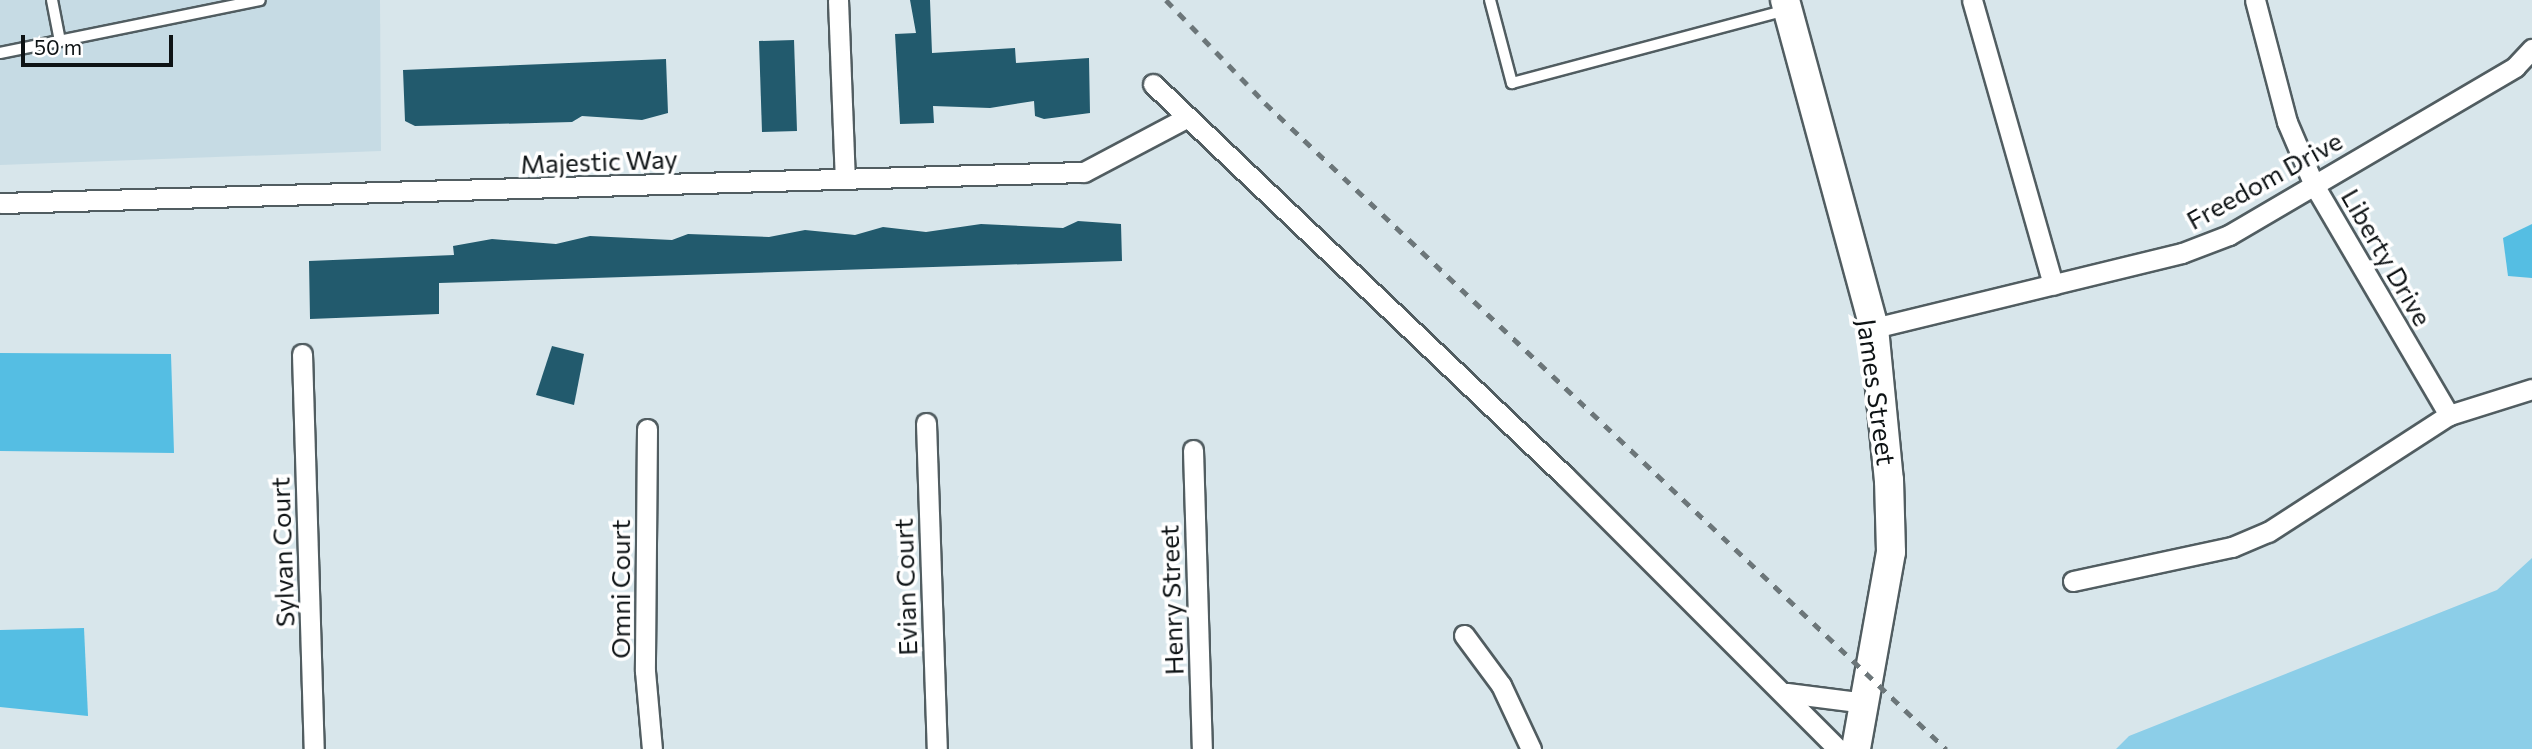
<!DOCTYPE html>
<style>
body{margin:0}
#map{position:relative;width:2532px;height:749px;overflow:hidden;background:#d8e6eb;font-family:Commissioner,sans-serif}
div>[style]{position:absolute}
.built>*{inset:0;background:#c6dbe4}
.green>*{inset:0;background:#8ccee8}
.forest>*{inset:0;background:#55bee3}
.building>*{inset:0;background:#225a6d}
.roads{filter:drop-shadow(2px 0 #515d61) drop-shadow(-2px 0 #515d61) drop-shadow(0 2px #515d61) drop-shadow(0 -2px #515d61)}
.lane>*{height:10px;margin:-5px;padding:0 5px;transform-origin:5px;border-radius:5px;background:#fff}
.street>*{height:19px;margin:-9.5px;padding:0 9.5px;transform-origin:9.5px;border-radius:9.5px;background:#fff}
.secondary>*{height:28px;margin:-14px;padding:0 14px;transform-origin:14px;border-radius:14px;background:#fff}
.rail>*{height:5px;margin-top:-2.5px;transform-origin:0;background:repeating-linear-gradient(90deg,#6c7679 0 9px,transparent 0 18px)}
span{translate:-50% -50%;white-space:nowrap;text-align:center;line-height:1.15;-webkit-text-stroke:7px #fff;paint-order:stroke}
.street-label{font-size:26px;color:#0e1315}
.scale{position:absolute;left:21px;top:35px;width:152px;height:32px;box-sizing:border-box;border:4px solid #0e1315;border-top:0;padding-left:9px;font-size:21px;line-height:24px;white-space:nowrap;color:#0e1315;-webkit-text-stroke:5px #fff;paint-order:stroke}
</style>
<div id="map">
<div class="built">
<div style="clip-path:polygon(0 0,380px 0,381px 151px,0 165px)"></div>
</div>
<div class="green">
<div style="clip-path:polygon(2532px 558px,2532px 749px,2116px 749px,2129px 736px,2497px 590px)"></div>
</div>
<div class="forest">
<div style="clip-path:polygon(2532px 224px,2532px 278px,2508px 276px,2503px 238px)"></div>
<div style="clip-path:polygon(0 353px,171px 354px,174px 453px,0 451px)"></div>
<div style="clip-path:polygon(84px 628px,88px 716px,0 707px,0 630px)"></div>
</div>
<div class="building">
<div style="clip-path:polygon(910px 0,930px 0,932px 53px,1015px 48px,1016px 63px,1089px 58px,1090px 113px,1044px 119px,1035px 116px,1034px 101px,990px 108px,933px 106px,934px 123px,900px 124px,895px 34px,916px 33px)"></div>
<div style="clip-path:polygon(794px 40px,797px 131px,762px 132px,759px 41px)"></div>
<div style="clip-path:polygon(666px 59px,668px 113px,642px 120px,582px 116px,572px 122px,415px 126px,405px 121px,403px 70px)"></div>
<div style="clip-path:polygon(1078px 221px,1121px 224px,1122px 261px,439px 283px,439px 314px,310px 319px,309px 261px,454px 255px,453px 246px,492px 239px,556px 244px,590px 236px,672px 240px,688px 234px,769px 237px,805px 230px,855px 235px,883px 227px,926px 232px,981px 224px,1063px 228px)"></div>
<div style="clip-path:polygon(552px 346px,584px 354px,574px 405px,536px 395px)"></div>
</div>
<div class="roads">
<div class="lane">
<div style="left:52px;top:0;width:42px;rotate:79deg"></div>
<div style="left:1490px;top:0;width:86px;rotate:75.2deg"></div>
<div style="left:1512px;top:83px;width:285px;rotate:-14.9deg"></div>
<div style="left:0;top:53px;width:265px;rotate:-11.5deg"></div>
</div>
<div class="street">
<div style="left:838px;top:0;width:179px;rotate:87.8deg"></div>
<div style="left:1972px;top:0;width:296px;rotate:74.1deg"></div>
<div style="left:2255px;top:0;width:126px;rotate:75.3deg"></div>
<div style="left:2287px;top:122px;width:69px;rotate:66.8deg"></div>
<div style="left:2314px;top:185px;width:267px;rotate:59.6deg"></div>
<div style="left:1153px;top:84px;width:569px;rotate:43.58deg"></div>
<div style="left:1565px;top:476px;width:386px;rotate:45deg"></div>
<div style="left:0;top:203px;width:1084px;rotate:-1.64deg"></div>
<div style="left:1084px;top:172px;width:115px;rotate:-27.9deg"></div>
<div style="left:1874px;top:328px;width:317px;rotate:-13.7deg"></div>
<div style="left:2182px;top:253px;width:50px;rotate:-21deg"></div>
<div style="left:2229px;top:235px;width:332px;rotate:-30.4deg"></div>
<div style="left:2515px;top:67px;width:25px;rotate:-47deg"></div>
<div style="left:302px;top:354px;width:395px;rotate:88.3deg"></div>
<div style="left:926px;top:423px;width:326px;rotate:88.1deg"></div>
<div style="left:647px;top:429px;width:242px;rotate:90.5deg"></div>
<div style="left:645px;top:671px;width:78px;rotate:84.9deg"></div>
<div style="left:1193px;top:450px;width:299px;rotate:88.3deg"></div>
<div style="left:2073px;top:581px;width:163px;rotate:-12.1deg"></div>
<div style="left:2232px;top:547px;width:39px;rotate:-23deg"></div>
<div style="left:2268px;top:532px;width:216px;rotate:-32.9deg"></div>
<div style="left:2449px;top:415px;width:87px;rotate:-17.4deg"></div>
<div style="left:1464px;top:635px;width:62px;rotate:53.5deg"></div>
<div style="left:1501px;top:685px;width:71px;rotate:64.9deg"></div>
<div style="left:1787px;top:693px;width:79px;rotate:7.3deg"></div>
</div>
<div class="secondary">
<div style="left:1785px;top:0;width:340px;rotate:74.8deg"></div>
<div style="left:1874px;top:328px;width:153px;rotate:84.4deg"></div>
<div style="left:1889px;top:480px;width:72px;rotate:88.4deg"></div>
<div style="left:1891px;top:552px;width:200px;rotate:100.1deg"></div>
</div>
</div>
<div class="rail">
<div style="left:1166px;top:0;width:143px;rotate:46.1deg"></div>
<div style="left:1265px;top:103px;width:939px;rotate:43.49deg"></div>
</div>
<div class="street-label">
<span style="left:599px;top:161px;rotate:-2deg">Majestic Way</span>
<span style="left:2264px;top:180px;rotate:-29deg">Freedom Drive</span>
<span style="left:2387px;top:257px;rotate:60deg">Liberty Drive</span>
<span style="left:1877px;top:392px;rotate:82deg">James Street</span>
<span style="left:282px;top:552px;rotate:-92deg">Sylvan Court</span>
<span style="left:905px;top:587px;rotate:-92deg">Evian Court</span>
<span style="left:620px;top:589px;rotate:-90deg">Omni Court</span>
<span style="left:1171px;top:600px;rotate:-92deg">Henry Street</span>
</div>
<div class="scale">50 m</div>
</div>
